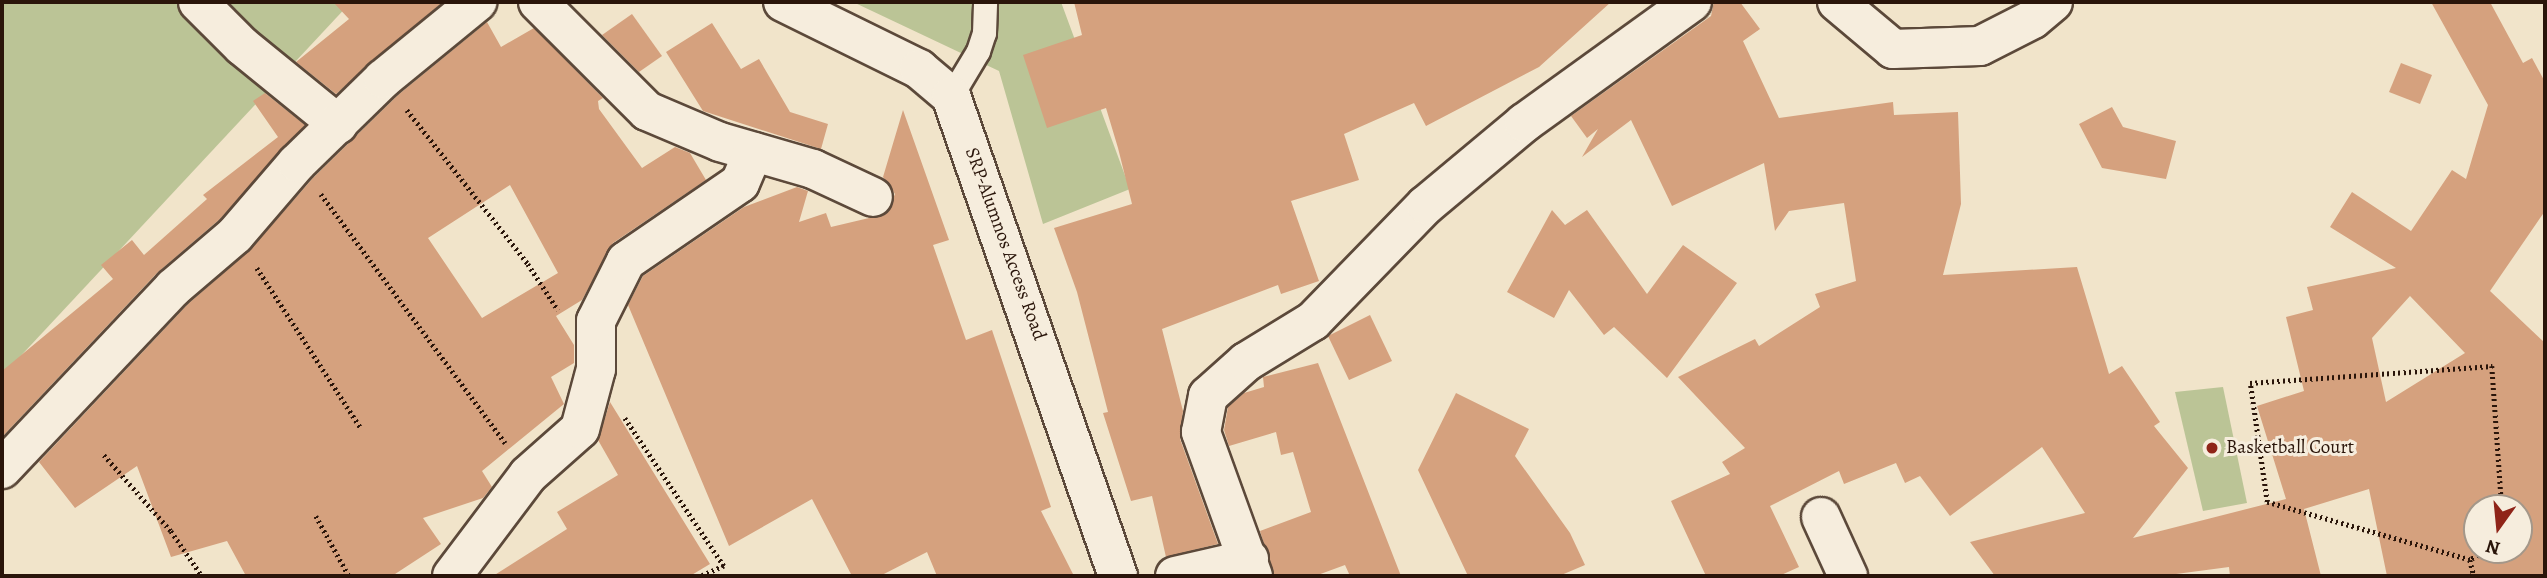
<!DOCTYPE html>
<style>
body{margin:0}
#map{position:relative;width:2547px;height:578px;overflow:hidden;background:#f1e4ca;font-family:Alegreya,serif}
div>[style]{position:absolute}
.green>*{inset:0;background:#bbc496}
.building>*{inset:0;background:#d5a17e}
.path>*{height:4.5px;margin-top:-2.25px;transform-origin:0;background:repeating-linear-gradient(90deg,#2a150a 0 2px,transparent 0 5.5px)}
.roads{filter:drop-shadow(2px 0 #5c493a) drop-shadow(-2px 0 #5c493a) drop-shadow(0 2px #5c493a) drop-shadow(0 -2px #5c493a)}
.service>*{height:23px;margin:-11.5px;padding:0 11.5px;transform-origin:11.5px;border-radius:11.5px;background:#f6eddd}
.minor>*{height:38px;margin:-19px;padding:0 19px;transform-origin:19px;border-radius:19px;background:#f6eddd}
.dots>*{width:19px;height:19px;translate:-50% -50%;box-sizing:border-box;border:4px solid #f6eddd;border-radius:50%}
span{translate:-50% -50%;white-space:nowrap;text-align:center;line-height:1.15;-webkit-text-stroke:6px #f6eddd;paint-order:stroke}
.street-label{font-size:19px;color:#2a150a}
.poi-label{font-size:19px;color:#2a150a}
.left{translate:0 -50%;text-align:left}
.frame{position:absolute;inset:0;border:4px solid #2a150a;pointer-events:none}
.north{position:absolute;left:2463px;top:494px;width:70px;height:70px;box-sizing:border-box;background:#f6eddd;border:2px solid #a49789;border-radius:50%;rotate:195deg;font-size:19px;font-weight:700;line-height:28px;text-align:center;color:#2a150a}
.north::after{content:'';display:block;margin:auto;width:24px;height:32px;background:#8f2418;clip-path:polygon(50% 0,100% 100%,50% 72%,0 100%)}
</style>
<div id="map">
<div class="green">
<div style="clip-path:polygon(2px 2px,351px 2px,2px 376px)"></div>
<div style="clip-path:polygon(853px 2px,1061px 2px,1130px 189px,1043px 224px,999px 71px)"></div>
<div style="clip-path:polygon(2223px 387px,2247px 503px,2203px 511px,2175px 392px)"></div>
</div>
<div class="building">
<div style="clip-path:polygon(333px 2px,443px 2px,336px 94px,296px 62px,349px 19px)"></div>
<div style="clip-path:polygon(1074px 2px,1611px 2px,1539px 67px,1426px 126px,1414px 103px,1344px 134px,1359px 180px,1291px 201px,1319px 281px,1281px 294px,1278px 285px,1162px 329px,1183px 411px,1180px 439px,1218px 544px,1166px 557px,1152px 496px,1131px 501px,1103px 413px,1108px 412px,1077px 292px,1054px 228px,1132px 204px,1118px 148px,1106px 108px,1047px 128px,1023px 55px,1082px 35px)"></div>
<div style="clip-path:polygon(evenodd,1714px 2px,1740px 2px,1760px 29px,1743px 41px,1779px 118px,1893px 102px,1894px 115px,1958px 112px,1961px 204px,1943px 275px,2077px 267px,2109px 374px,2122px 366px,2160px 422px,2154px 426px,2188px 468px,2133px 538px,2286px 499px,2257px 406px,2304px 391px,2286px 317px,2313px 310px,2307px 287px,2396px 268px,2330px 227px,2352px 192px,2411px 231px,2452px 170px,2466px 179px,2488px 105px,2431px 2px,2490px 2px,2523px 63px,2532px 58px,2545px 82px,2545px 211px,2490px 291px,2545px 343px,2545px 576px,2387px 576px,2369px 489px,2304px 509px,2321px 576px,2230px 576px,2229px 567px,2161px 576px,1995px 576px,1970px 542px,2085px 513px,2042px 447px,1950px 516px,1920px 476px,1905px 483px,1896px 463px,1844px 484px,1839px 471px,1770px 506px,1799px 567px,1779px 576px,1706px 576px,1671px 501px,1730px 474px,1722px 462px,1745px 448px,1678px 377px,1755px 339px,1759px 346px,1820px 307px,1815px 294px,1856px 281px,1844px 203px,1789px 211px,1775px 231px,1764px 163px,1672px 206px,1631px 120px,1582px 157px,1598px 129px,1587px 138px,1571px 116px,1711px 16px,1714px 2px,2410px 296px,2465px 353px,2386px 402px,2372px 338px,2410px 296px,1714px 2px,2477px 508px,2519px 508px,2519px 550px,2477px 550px,2477px 508px)"></div>
<div style="clip-path:polygon(632px 14px,662px 56px,639px 72px,602px 35px)"></div>
<div style="clip-path:polygon(evenodd,487px 22px,501px 47px,534px 28px,603px 98px,598px 101px,599px 109px,642px 168px,675px 147px,690px 153px,706px 180px,613px 243px,582px 300px,556px 316px,574px 345px,574px 363px,551px 377px,564px 404px,482px 471px,492px 487px,483px 498px,423px 518px,441px 544px,392px 576px,246px 576px,227px 541px,171px 557px,137px 466px,75px 508px,39px 462px,188px 304px,251px 249px,313px 178px,398px 95px,487px 22px,510px 185px,558px 273px,482px 318px,428px 238px,510px 185px)"></div>
<div style="clip-path:polygon(712px 23px,741px 69px,759px 59px,790px 112px,828px 124px,821px 149px,703px 111px,666px 52px)"></div>
<div style="clip-path:polygon(2401px 63px,2432px 75px,2420px 104px,2389px 92px)"></div>
<div style="clip-path:polygon(265px 93px,305px 125px,220px 219px,157px 273px,2px 437px,2px 371px,113px 279px,101px 265px,132px 240px,144px 255px,207px 199px,203px 195px,278px 137px,253px 101px)"></div>
<div style="clip-path:polygon(2112px 107px,2123px 127px,2176px 141px,2166px 179px,2102px 168px,2079px 124px)"></div>
<div style="clip-path:polygon(903px 110px,949px 240px,933px 245px,966px 340px,992px 330px,1051px 507px,1041px 511px,1074px 576px,937px 576px,927px 552px,880px 576px,852px 576px,812px 499px,729px 546px,628px 305px,643px 276px,744px 207px,797px 187px,808px 191px,799px 222px,826px 213px,831px 227px,886px 214px,895px 194px,883px 177px)"></div>
<div style="clip-path:polygon(1552px 210px,1565px 225px,1587px 210px,1647px 294px,1683px 245px,1737px 283px,1667px 378px,1614px 327px,1604px 335px,1569px 290px,1554px 318px,1507px 292px)"></div>
<div style="clip-path:polygon(1370px 315px,1392px 361px,1349px 380px,1328px 336px)"></div>
<div style="clip-path:polygon(1318px 363px,1401px 576px,1350px 576px,1345px 565px,1315px 576px,1274px 576px,1260px 531px,1311px 512px,1293px 452px,1281px 455px,1276px 432px,1229px 446px,1224px 430px,1228px 407px,1244px 393px,1264px 387px,1263px 377px)"></div>
<div style="clip-path:polygon(1456px 393px,1529px 429px,1515px 456px,1570px 533px,1585px 565px,1559px 576px,1468px 576px,1418px 470px)"></div>
<div style="clip-path:polygon(610px 402px,710px 564px,690px 576px,493px 576px,567px 529px,557px 512px,618px 475px,598px 440px)"></div>
</div>
<div class="path">
<div style="left:407px;top:110px;width:196px;rotate:51.8deg"></div>
<div style="left:528px;top:264px;width:55px;rotate:56.9deg"></div>
<div style="left:321px;top:194px;width:310px;rotate:53.5deg"></div>
<div style="left:257px;top:268px;width:191px;rotate:57deg"></div>
<div style="left:625px;top:418px;width:178px;rotate:56.2deg"></div>
<div style="left:724px;top:566px;width:24px;rotate:156deg"></div>
<div style="left:104px;top:455px;width:101px;rotate:48.6deg"></div>
<div style="left:171px;top:531px;width:55px;rotate:55.4deg"></div>
<div style="left:316px;top:516px;width:68px;rotate:61.2deg"></div>
<div style="left:2488px;top:550px;width:21px;rotate:151deg"></div>
<div style="left:2470px;top:560px;width:211px;rotate:-164.1deg"></div>
<div style="left:2267px;top:502px;width:120px;rotate:-98.1deg"></div>
<div style="left:2250px;top:383px;width:243px;rotate:-4deg"></div>
<div style="left:2492px;top:366px;width:142px;rotate:86deg"></div>
<div style="left:2470px;top:560px;width:16px;rotate:76deg"></div>
</div>
<div class="roads">
<div class="service">
<div style="left:951px;top:96px;width:52px;rotate:-59deg"></div>
<div style="left:978px;top:51px;width:19px;rotate:-72deg"></div>
<div style="left:984px;top:33px;width:31px;rotate:-88deg"></div>
</div>
<div class="minor">
<div style="left:198px;top:2px;width:62px;rotate:45deg"></div>
<div style="left:242px;top:46px;width:124px;rotate:39.1deg"></div>
<div style="left:538px;top:2px;width:154px;rotate:45deg"></div>
<div style="left:647px;top:111px;width:79px;rotate:23deg"></div>
<div style="left:720px;top:142px;width:97px;rotate:16.2deg"></div>
<div style="left:813px;top:169px;width:66px;rotate:25deg"></div>
<div style="left:783px;top:2px;width:152px;rotate:26.2deg"></div>
<div style="left:919px;top:69px;width:42px;rotate:40.2deg"></div>
<div style="left:951px;top:96px;width:508px;rotate:70.82deg"></div>
<div style="left:1837px;top:2px;width:73px;rotate:40deg"></div>
<div style="left:1893px;top:49px;width:87px;rotate:-2deg"></div>
<div style="left:1980px;top:46px;width:59px;rotate:-27deg"></div>
<div style="left:2033px;top:19px;width:26px;rotate:-40deg"></div>
<div style="left:2px;top:469px;width:249px;rotate:-46.6deg"></div>
<div style="left:173px;top:288px;width:82px;rotate:-40.5deg"></div>
<div style="left:235px;top:235px;width:95px;rotate:-49.3deg"></div>
<div style="left:297px;top:163px;width:120px;rotate:-44.3deg"></div>
<div style="left:383px;top:79px;width:122px;rotate:-39.3deg"></div>
<div style="left:1821px;top:517px;width:65px;rotate:65.4deg"></div>
<div style="left:452px;top:576px;width:126px;rotate:-53deg"></div>
<div style="left:528px;top:475px;width:69px;rotate:-41.5deg"></div>
<div style="left:580px;top:429px;width:62px;rotate:-75.1deg"></div>
<div style="left:596px;top:369px;width:48px;rotate:-90deg"></div>
<div style="left:596px;top:321px;width:67px;rotate:-63.4deg"></div>
<div style="left:626px;top:261px;width:138px;rotate:-34.4deg"></div>
<div style="left:740px;top:183px;width:34px;rotate:-67deg"></div>
<div style="left:1175px;top:576px;width:76px;rotate:-12.9deg"></div>
<div style="left:1253px;top:576px;width:153px;rotate:-109.9deg"></div>
<div style="left:1201px;top:432px;width:37px;rotate:-79deg"></div>
<div style="left:1208px;top:396px;width:51px;rotate:-41.8deg"></div>
<div style="left:1246px;top:362px;width:79px;rotate:-31.5deg"></div>
<div style="left:1313px;top:321px;width:162px;rotate:-45.8deg"></div>
<div style="left:1426px;top:205px;width:128px;rotate:-39.9deg"></div>
<div style="left:1524px;top:123px;width:207px;rotate:-35.8deg"></div>
</div>
</div>
<div class="dots">
<div style="left:2212px;top:448px;background:#8f2418"></div>
</div>
<div class="street-label">
<span style="left:1005px;top:244px;rotate:70deg">SRP-Alumnos Access Road</span>
</div>
<div class="poi-label">
<span class="left" style="left:2226px;top:448px">Basketball Court</span>
</div>
<div class="frame"></div>
<div class="north">N</div>
</div>
